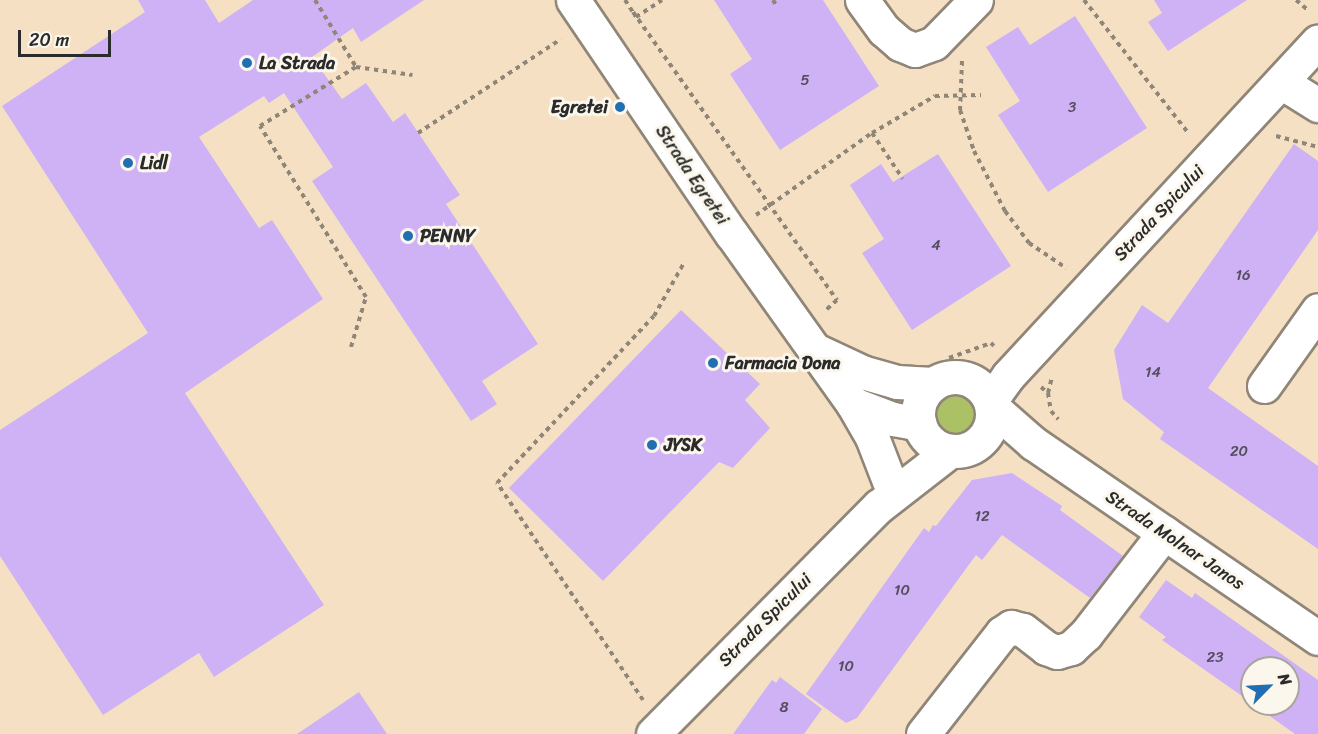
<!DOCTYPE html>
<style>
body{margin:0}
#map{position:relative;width:1318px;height:734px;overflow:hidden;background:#f5e0c4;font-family:Sriracha,sans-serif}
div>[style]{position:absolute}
.green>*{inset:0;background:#acc166}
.round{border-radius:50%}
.building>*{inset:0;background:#cfb2f5}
.path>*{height:4px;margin-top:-2px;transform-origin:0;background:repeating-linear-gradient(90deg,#908678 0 4.5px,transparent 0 9px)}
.roads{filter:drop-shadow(2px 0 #908678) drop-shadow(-2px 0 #908678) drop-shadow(0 2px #908678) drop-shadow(0 -2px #908678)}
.minor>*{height:33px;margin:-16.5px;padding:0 16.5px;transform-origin:16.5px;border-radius:16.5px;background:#fff}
.minor>.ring{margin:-16.5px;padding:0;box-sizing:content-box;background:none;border:33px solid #fff;border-radius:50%}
.dots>*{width:16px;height:16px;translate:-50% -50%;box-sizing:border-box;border:3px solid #fbf7ec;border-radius:50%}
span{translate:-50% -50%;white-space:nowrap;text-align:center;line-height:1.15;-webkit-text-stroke:6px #fbf7ec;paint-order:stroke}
.number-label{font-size:15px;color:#544d5e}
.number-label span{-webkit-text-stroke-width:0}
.poi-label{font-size:18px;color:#2b2b2b;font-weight:700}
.left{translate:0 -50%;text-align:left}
.right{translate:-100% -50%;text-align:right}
.street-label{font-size:18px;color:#2b2b2b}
.north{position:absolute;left:1240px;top:656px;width:60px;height:60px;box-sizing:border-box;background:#fbf7ec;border:2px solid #a8a59f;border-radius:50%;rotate:66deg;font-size:16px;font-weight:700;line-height:24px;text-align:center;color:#2b2b2b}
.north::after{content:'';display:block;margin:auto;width:21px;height:27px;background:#1f6fb2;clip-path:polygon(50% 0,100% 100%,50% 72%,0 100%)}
.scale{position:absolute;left:18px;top:30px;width:93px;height:27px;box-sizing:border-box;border:3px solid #2b2b2b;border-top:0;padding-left:8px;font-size:18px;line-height:21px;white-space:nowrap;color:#2b2b2b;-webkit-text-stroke:4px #fbf7ec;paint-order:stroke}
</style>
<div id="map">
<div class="green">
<div class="round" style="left:932px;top:391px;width:46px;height:46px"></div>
</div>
<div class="building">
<div style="clip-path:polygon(138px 0,205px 0,219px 23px,253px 0,424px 0,361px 42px,353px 28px,312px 57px,342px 99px,366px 83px,393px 122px,405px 113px,460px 195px,446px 204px,538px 344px,482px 381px,497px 404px,471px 421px,312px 181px,333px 167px,284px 93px,269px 103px,264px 96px,199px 137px,259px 228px,272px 220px,323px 299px,185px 393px,324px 605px,214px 677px,199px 653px,103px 715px,0 556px,0 430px,148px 333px,2px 106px,145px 12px)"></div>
<div style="clip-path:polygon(714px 0,823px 0,879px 86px,780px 150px,730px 74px,752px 59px)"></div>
<div style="clip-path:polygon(1154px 0,1247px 0,1168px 51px,1148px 22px,1162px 13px)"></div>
<div style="clip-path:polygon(1075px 16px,1147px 128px,1048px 192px,998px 115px,1020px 101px,986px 47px,1018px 27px,1030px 45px)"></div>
<div style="clip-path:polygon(1294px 144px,1318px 161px,1318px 230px,1208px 388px,1318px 466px,1318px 549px,1160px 439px,1164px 432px,1123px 399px,1114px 350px,1142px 305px,1168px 323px)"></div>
<div style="clip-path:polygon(938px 154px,1011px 266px,912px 330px,862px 253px,884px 239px,850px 185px,881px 164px,893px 182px)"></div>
<div style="clip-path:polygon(681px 310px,760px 384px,745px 400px,770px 428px,733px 468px,719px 462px,603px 581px,509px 488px)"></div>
<div style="clip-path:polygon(1012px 473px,1062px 506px,1060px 510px,1123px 556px,1090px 598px,1002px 535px,982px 560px,976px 555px,857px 718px,846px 723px,806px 694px,924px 528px,929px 532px,933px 525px,936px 526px,972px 480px)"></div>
<div style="clip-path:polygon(1166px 580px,1192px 598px,1195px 593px,1318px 680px,1318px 734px,1295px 734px,1253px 704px,1288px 704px,1288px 668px,1252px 668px,1252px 703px,1162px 640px,1166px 637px,1139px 617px)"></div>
<div style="clip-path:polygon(780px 677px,822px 709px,804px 734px,733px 734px,772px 680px,776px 683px)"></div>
<div style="clip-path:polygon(359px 692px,387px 734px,297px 734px,337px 707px)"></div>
</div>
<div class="path">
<div style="left:315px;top:0;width:79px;rotate:58.5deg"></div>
<div style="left:356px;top:67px;width:57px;rotate:8.1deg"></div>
<div style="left:625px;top:0;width:20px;rotate:57deg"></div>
<div style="left:636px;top:17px;width:31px;rotate:-33deg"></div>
<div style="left:773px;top:0;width:6px;rotate:59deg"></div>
<div style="left:1084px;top:0;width:170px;rotate:51.9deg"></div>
<div style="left:1296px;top:0;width:17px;rotate:40deg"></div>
<div style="left:633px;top:12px;width:353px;rotate:54.7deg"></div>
<div style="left:837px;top:300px;width:15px;rotate:138deg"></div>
<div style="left:962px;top:61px;width:49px;rotate:92.3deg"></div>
<div style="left:960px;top:110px;width:43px;rotate:71.1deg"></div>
<div style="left:974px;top:151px;width:68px;rotate:62.7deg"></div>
<div style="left:1005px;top:211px;width:40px;rotate:53deg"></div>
<div style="left:1029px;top:243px;width:45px;rotate:34deg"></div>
<div style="left:418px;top:133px;width:171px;rotate:-33.3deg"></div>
<div style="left:872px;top:133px;width:55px;rotate:56deg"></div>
<div style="left:1276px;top:136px;width:43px;rotate:14.7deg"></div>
<div style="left:756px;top:215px;width:142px;rotate:-35.3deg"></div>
<div style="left:872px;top:133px;width:73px;rotate:-30.4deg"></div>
<div style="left:935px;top:96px;width:46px;rotate:-1.2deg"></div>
<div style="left:351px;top:347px;width:52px;rotate:-73.3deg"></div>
<div style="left:366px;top:297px;width:201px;rotate:-121.8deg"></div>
<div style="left:260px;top:126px;width:113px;rotate:-31.6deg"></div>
<div style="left:949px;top:358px;width:45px;rotate:-19.7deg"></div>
<div style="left:991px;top:343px;width:4px;rotate:45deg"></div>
<div style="left:1041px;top:387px;width:9px;rotate:41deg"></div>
<div style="left:1048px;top:393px;width:16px;rotate:-76deg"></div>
<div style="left:1048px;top:393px;width:18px;rotate:81deg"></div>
<div style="left:1051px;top:411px;width:11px;rotate:49deg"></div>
<div style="left:643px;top:700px;width:262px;rotate:-123.9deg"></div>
<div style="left:497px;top:483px;width:229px;rotate:-46.8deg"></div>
<div style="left:654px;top:316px;width:63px;rotate:-60.6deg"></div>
</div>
<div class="roads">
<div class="minor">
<div style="left:573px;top:0;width:282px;rotate:55.9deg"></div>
<div style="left:731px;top:233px;width:210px;rotate:54.5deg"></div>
<div style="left:853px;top:404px;width:38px;rotate:60deg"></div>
<div style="left:872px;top:437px;width:47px;rotate:68.9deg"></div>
<div style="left:862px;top:0;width:37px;rotate:54deg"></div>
<div style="left:884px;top:30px;width:21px;rotate:41deg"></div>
<div style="left:900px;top:44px;width:16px;rotate:22deg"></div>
<div style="left:915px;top:50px;width:20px;rotate:-20deg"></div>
<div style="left:934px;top:43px;width:60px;rotate:-45.7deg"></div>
<div style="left:1281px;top:82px;width:44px;rotate:31.9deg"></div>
<div style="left:815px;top:350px;width:52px;rotate:25.1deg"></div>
<div style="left:862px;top:372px;width:36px;rotate:16deg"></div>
<div style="left:897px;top:382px;width:36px;rotate:3deg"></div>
<div class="ring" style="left:918px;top:377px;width:41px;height:41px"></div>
<div style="left:1264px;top:386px;width:93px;rotate:-54.6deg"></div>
<div style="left:990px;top:401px;width:31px;rotate:-54deg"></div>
<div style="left:1008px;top:376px;width:456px;rotate:-47.2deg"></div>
<div style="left:853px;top:404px;width:43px;rotate:20.6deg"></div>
<div style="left:893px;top:419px;width:27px;rotate:10deg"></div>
<div style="left:992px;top:407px;width:55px;rotate:41.3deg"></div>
<div style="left:1033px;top:443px;width:345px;rotate:34.4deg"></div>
<div style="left:653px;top:734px;width:321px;rotate:-45.3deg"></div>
<div style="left:879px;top:506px;width:90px;rotate:-37.8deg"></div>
<div style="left:923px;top:734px;width:128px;rotate:-52deg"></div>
<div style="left:1002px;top:633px;width:11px;rotate:-34deg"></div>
<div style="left:1011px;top:627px;width:12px;rotate:14deg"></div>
<div style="left:1023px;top:630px;width:29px;rotate:38deg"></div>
<div style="left:1046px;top:648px;width:12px;rotate:20deg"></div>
<div style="left:1057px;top:652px;width:15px;rotate:-16deg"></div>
<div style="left:1071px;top:648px;width:21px;rotate:-43deg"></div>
<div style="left:1086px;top:634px;width:128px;rotate:-52.3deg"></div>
</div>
</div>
<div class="dots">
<div style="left:247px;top:63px;background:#1f6fb2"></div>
<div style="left:620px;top:107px;background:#1f6fb2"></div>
<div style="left:128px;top:163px;background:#1f6fb2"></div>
<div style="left:408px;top:236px;background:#1f6fb2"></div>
<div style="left:713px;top:363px;background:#1f6fb2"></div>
<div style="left:652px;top:445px;background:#1f6fb2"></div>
</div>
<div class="number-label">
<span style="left:805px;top:81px">5</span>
<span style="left:1072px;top:108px">3</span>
<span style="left:936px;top:246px">4</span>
<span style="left:1243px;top:276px">16</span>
<span style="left:1153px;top:373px">14</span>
<span style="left:1239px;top:452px">20</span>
<span style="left:982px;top:517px">12</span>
<span style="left:902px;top:591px">10</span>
<span style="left:1215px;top:658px">23</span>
<span style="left:846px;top:667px">10</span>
<span style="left:784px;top:708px">8</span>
</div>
<div class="poi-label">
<span class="left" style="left:259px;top:63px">La Strada</span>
<span class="right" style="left:608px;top:107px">Egretei</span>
<span class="left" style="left:140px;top:163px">Lidl</span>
<span class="left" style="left:420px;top:236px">PENNY</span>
<span class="left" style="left:725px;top:363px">Farmacia Dona</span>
<span class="left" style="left:664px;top:445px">JYSK</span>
</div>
<div class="street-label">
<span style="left:692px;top:175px;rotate:56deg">Strada Egretei</span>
<span style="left:1159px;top:213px;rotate:-47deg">Strada Spicului</span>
<span style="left:1175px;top:540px;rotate:34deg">Strada Molnar Janos</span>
<span style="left:765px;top:620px;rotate:-45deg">Strada Spicului</span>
</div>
<div class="north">N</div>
<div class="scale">20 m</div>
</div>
